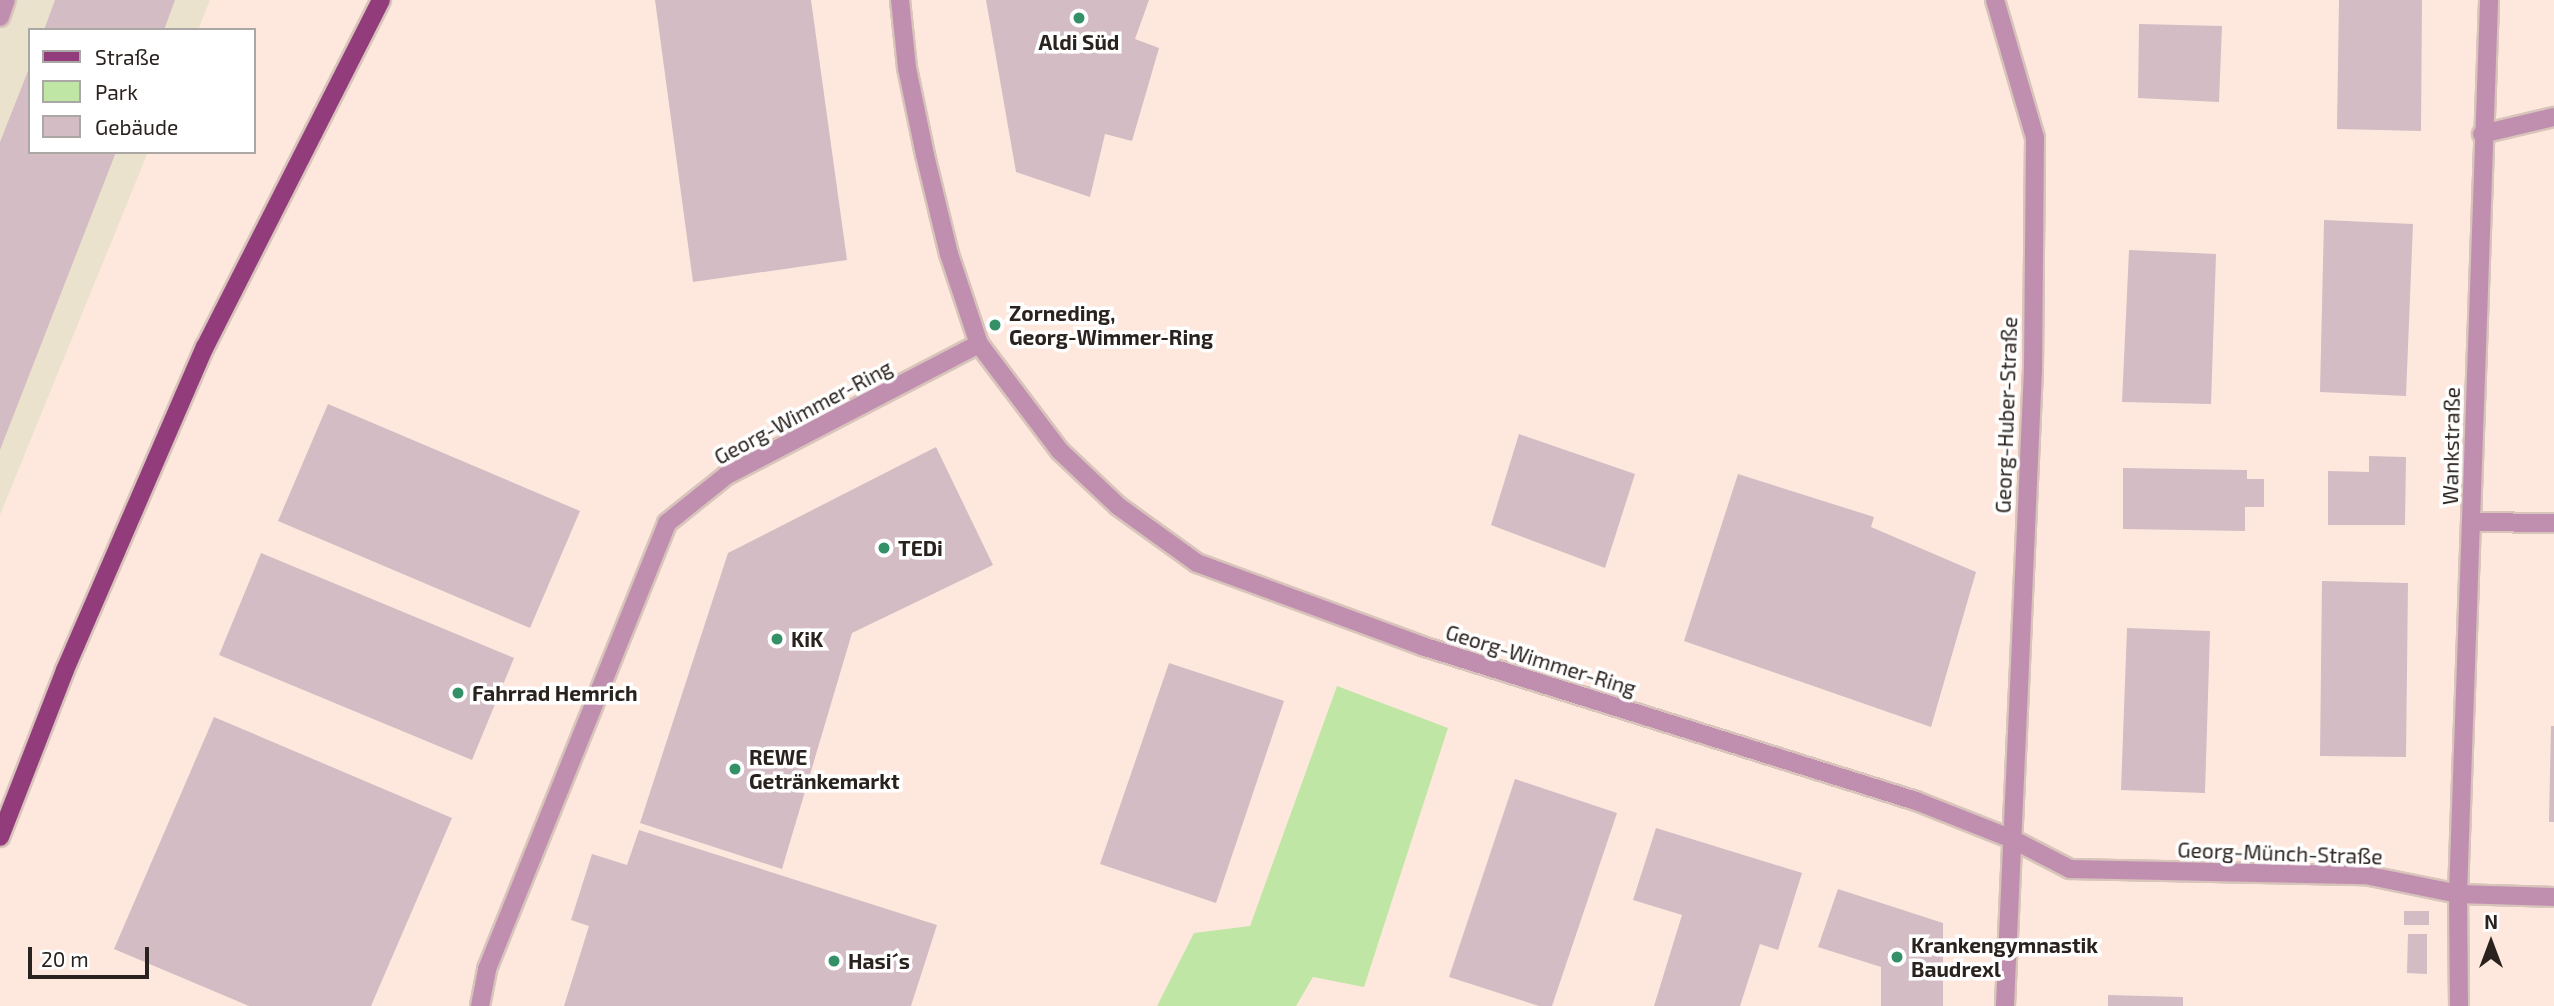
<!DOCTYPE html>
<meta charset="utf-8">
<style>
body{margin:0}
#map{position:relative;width:2554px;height:1006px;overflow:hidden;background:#fee8dd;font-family:"Exo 2",sans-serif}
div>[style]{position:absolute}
.industrial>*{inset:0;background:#ebe2cd}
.green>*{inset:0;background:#c0e6a6}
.building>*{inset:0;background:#d3bcc4}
.roads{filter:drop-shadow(2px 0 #d8c4bb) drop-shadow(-2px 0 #d8c4bb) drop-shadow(0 2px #d8c4bb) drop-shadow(0 -2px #d8c4bb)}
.minor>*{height:18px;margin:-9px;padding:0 9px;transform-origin:9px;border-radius:9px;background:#c08fb0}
.major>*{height:18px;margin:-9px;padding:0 9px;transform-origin:9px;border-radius:9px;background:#933c7c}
.dots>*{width:19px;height:19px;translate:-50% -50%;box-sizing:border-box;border:4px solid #fff;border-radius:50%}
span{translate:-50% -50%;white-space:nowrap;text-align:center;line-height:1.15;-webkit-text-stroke:7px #fff;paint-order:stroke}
.poi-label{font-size:21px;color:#2a221e;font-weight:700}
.left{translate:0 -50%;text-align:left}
.street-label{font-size:21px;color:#2a221e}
.legend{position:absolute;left:28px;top:28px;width:228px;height:126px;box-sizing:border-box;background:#fff;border:2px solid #aaa7a5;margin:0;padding:9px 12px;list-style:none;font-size:21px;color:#2a221e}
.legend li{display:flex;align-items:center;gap:14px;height:35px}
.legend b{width:35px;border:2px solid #aaa7a5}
.north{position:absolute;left:2456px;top:908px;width:70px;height:70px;-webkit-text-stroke:5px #fff;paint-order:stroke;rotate:0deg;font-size:19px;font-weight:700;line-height:28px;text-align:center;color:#2a221e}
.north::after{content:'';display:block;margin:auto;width:24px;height:32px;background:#2a221e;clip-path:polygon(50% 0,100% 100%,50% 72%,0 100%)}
.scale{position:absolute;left:28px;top:947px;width:121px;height:32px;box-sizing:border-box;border:4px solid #2a221e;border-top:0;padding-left:9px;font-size:21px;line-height:24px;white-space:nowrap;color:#2a221e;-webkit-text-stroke:5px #fff;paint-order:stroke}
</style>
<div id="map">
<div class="industrial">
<div style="clip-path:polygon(0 0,210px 0,198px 30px,30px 30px,30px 152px,148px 152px,0 515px)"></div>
</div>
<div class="green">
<div style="clip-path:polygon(1337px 686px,1448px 728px,1364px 987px,1313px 977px,1296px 1006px,1157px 1006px,1194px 933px,1250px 926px)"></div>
</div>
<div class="building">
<div style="clip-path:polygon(55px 0,175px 0,164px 30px,44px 30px)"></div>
<div style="clip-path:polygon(655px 0,811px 0,847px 260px,693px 282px)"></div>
<div style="clip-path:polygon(986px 0,1149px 0,1135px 39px,1159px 48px,1132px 141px,1105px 134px,1090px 197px,1016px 172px)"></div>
<div style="clip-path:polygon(2339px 0,2422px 0,2421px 131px,2337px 129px)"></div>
<div style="clip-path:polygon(2139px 24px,2222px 26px,2219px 102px,2138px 98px)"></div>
<div style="clip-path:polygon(30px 66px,30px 152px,116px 152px,0 450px,0 142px)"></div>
<div style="clip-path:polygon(2324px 220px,2413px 224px,2406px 396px,2320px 392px)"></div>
<div style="clip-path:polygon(2129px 250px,2216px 254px,2211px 404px,2122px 402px)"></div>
<div style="clip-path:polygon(328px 404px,580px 511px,530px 628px,278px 521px)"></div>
<div style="clip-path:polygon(1519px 434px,1635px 474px,1605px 568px,1491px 525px)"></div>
<div style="clip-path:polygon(936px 447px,993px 565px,852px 633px,782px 869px,640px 823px,728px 553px)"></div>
<div style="clip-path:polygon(2369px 456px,2406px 457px,2405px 525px,2328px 525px,2328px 471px,2369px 472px)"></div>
<div style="clip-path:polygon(2123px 468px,2247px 470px,2247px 479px,2264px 479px,2264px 507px,2245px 507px,2245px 531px,2123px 529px)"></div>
<div style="clip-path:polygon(1738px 474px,1874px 517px,1871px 527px,1976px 572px,1931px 727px,1684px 641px)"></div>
<div style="clip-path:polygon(261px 553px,514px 658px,472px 760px,219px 655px)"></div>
<div style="clip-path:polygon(2322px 581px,2408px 583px,2406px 757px,2320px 756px)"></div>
<div style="clip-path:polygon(2127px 628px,2210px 631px,2205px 793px,2121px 790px)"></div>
<div style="clip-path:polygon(1169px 663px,1284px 701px,1216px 903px,1100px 864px)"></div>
<div style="clip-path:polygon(214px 717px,452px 818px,371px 1006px,249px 1006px,114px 949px)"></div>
<div style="clip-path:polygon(2551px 726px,2554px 726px,2554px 822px,2549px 822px)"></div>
<div style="clip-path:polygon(1515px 779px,1617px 813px,1552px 1006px,1539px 1006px,1449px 977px)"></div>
<div style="clip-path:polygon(1656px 828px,1802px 873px,1778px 950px,1760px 944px,1740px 1006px,1654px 1006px,1682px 915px,1633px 900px)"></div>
<div style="clip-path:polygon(639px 830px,937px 925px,911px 1006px,564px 1006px,589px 926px,571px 920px,592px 854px,627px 865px)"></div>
<div style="clip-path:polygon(1838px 889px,1943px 923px,1943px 1006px,1881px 1006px,1881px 967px,1818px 947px)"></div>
<div style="clip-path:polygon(2404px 911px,2429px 911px,2429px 925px,2404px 925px)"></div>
<div style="clip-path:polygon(2408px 934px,2427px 934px,2427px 974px,2407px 973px)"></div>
<div style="clip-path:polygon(2108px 995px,2183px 997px,2183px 1006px,2108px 1006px)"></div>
</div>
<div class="roads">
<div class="minor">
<div style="left:900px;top:0;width:68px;rotate:84.1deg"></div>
<div style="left:907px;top:68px;width:89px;rotate:78.3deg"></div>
<div style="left:925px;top:155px;width:102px;rotate:76.4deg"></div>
<div style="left:949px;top:254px;width:95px;rotate:71.6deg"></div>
<div style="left:979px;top:344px;width:134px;rotate:52.9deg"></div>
<div style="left:1060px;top:451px;width:80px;rotate:43.5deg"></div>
<div style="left:1118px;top:506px;width:97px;rotate:35.8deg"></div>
<div style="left:1197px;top:563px;width:240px;rotate:20.2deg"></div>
<div style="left:1422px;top:646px;width:518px;rotate:17.42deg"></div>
<div style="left:1916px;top:801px;width:101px;rotate:21.5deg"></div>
<div style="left:2010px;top:838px;width:68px;rotate:27.3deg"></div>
<div style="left:2070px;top:869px;width:295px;rotate:1.2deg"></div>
<div style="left:2365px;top:875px;width:95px;rotate:11.5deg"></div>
<div style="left:2458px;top:894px;width:96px;rotate:1.8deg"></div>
<div style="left:1995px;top:0;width:144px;rotate:73.8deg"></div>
<div style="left:2035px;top:138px;width:231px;rotate:90.5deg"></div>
<div style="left:2033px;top:369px;width:638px;rotate:92.52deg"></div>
<div style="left:0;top:17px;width:18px;rotate:-71deg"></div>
<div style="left:2482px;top:134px;width:74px;rotate:-13.3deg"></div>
<div style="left:2472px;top:522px;width:82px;rotate:0.7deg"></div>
<div style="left:480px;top:1006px;width:38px;rotate:-79deg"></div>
<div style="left:487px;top:969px;width:481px;rotate:-68deg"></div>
<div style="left:667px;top:523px;width:77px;rotate:-38.7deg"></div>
<div style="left:727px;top:475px;width:284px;rotate:-27.5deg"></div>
<div style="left:2459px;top:1006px;width:112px;rotate:-90.5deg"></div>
<div style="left:2458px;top:894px;width:895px;rotate:-88.01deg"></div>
</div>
<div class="major">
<div style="left:0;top:837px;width:179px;rotate:-68.7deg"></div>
<div style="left:65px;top:670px;width:352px;rotate:-66.6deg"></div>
<div style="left:205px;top:347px;width:389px;rotate:-63.1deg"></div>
</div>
</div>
<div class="dots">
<div style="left:1079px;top:18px;background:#349066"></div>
<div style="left:995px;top:325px;background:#349066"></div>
<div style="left:884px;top:548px;background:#349066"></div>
<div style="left:777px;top:639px;background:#349066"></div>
<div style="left:458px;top:693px;background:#349066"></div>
<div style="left:735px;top:769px;background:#349066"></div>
<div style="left:1897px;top:957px;background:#349066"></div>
<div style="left:834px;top:961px;background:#349066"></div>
</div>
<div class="poi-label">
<span style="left:1079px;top:42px">Aldi Süd</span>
<span class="left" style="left:1009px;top:325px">Zorneding,<br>Georg-Wimmer-Ring</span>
<span class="left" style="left:898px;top:548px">TEDi</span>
<span class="left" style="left:791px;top:639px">KiK</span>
<span class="left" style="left:472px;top:693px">Fahrrad Hemrich</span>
<span class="left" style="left:749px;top:769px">REWE<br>Getränkemarkt</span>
<span class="left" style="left:1911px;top:957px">Krankengymnastik<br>Baudrexl</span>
<span class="left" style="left:848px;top:961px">Hasi´s</span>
</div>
<div class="street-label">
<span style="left:803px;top:412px;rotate:-28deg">Georg-Wimmer-Ring</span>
<span style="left:2006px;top:415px;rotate:-88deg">Georg-Huber-Straße</span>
<span style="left:2451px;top:446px;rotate:-89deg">Wankstraße</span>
<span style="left:1541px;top:660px;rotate:17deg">Georg-Wimmer-Ring</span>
<span style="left:2280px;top:853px;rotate:2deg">Georg-Münch-Straße</span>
</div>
<ul class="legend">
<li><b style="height:9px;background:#933c7c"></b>Straße</li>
<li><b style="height:19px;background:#c0e6a6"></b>Park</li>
<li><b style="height:19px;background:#d3bcc4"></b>Gebäude</li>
</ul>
<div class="north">N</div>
<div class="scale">20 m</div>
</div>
